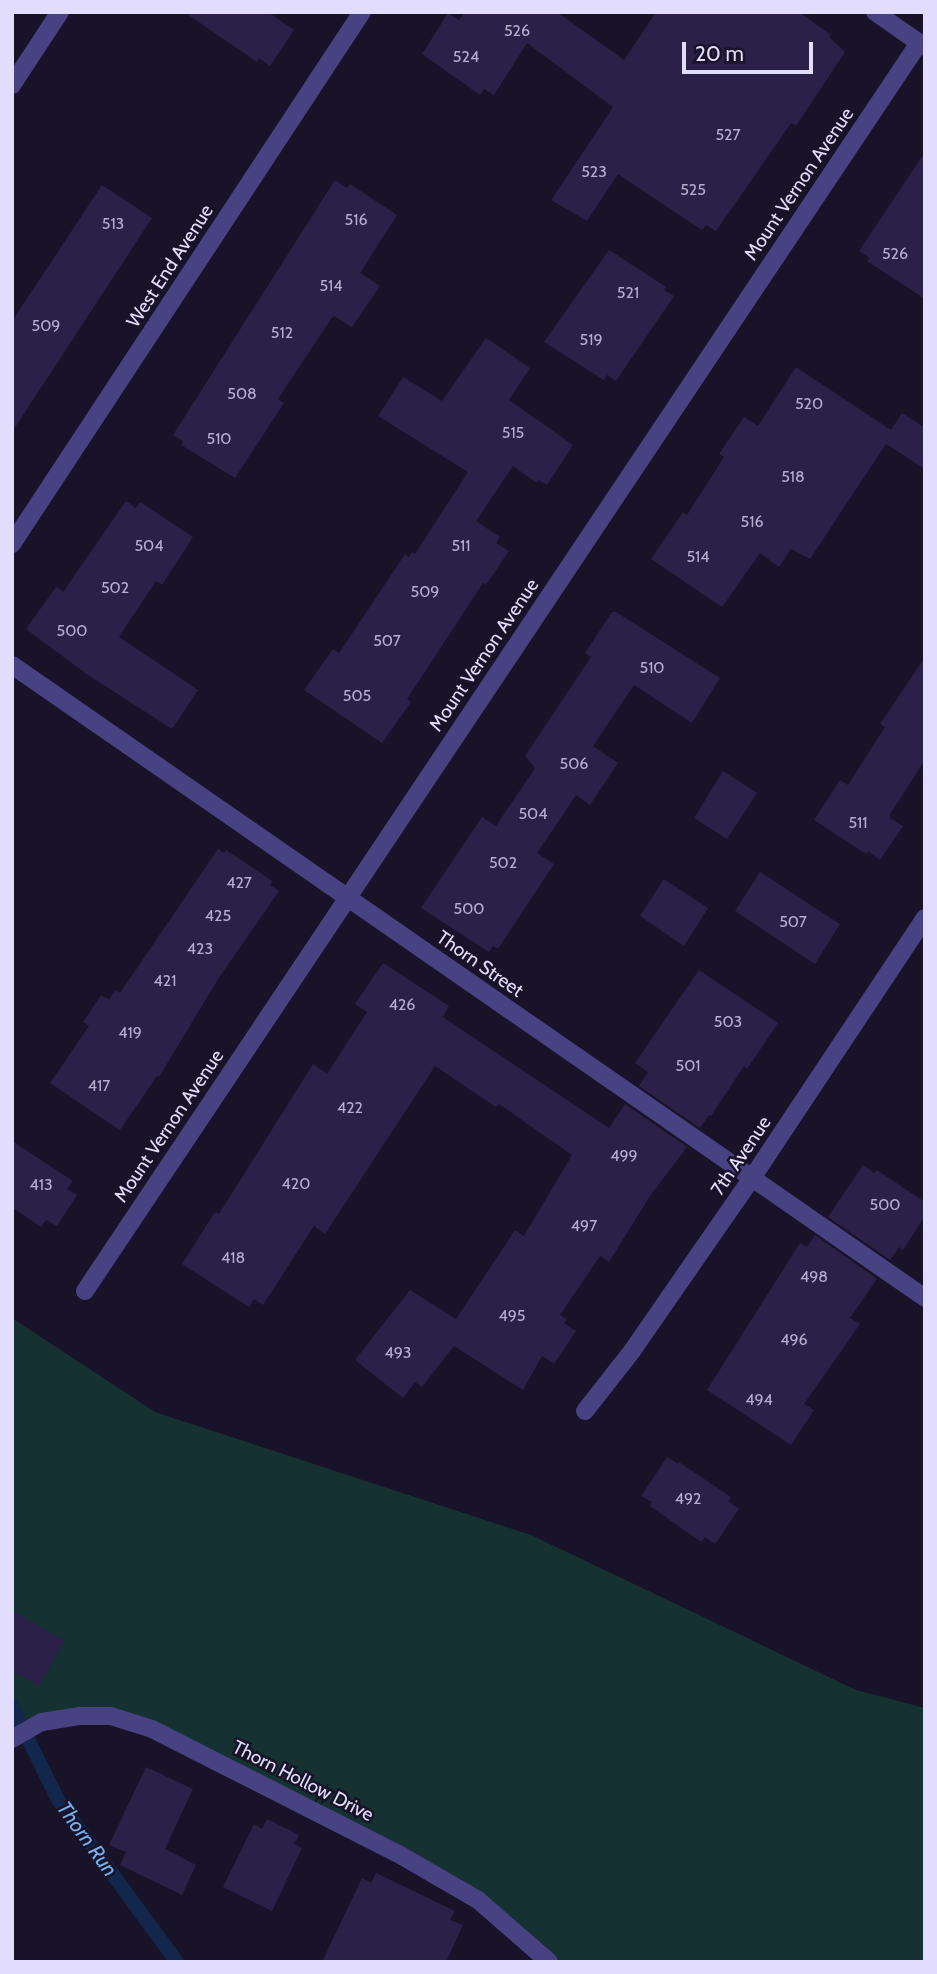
<!DOCTYPE html>
<style>
body{margin:0}
#map{position:relative;width:937px;height:1974px;overflow:hidden;background:#181328;font-family:Cabin,sans-serif}
div>[style]{position:absolute}
.green>*{inset:0;background:#163132}
.stream>*{height:14px;margin:-7px;padding:0 7px;transform-origin:7px;border-radius:7px;background:#13264c}
.building>*{inset:0;background:#2b2048}
.service>*{height:18px;margin:-9px;padding:0 9px;transform-origin:9px;border-radius:9px;background:#484283}
.minor>*{height:18px;margin:-9px;padding:0 9px;transform-origin:9px;border-radius:9px;background:#484283}
span{translate:-50% -50%;white-space:nowrap;text-align:center;line-height:1.15;-webkit-text-stroke:5px #181328;paint-order:stroke}
.number-label{font-size:16px;color:#b4aecf}
.number-label span{-webkit-text-stroke-width:0}
.street-label{font-size:19px;color:#e2ddfc}
.water-label{font-size:21px;color:#73b1f4;font-style:italic}
.frame{position:absolute;inset:0;border:14px solid #e2ddfc;pointer-events:none}
.scale{position:absolute;left:682px;top:42px;width:131px;height:32px;box-sizing:border-box;border:4px solid #e2ddfc;border-top:0;padding-left:9px;font-size:21px;line-height:24px;white-space:nowrap;color:#e2ddfc;-webkit-text-stroke:5px #181328;paint-order:stroke}
</style>
<div id="map">
<div class="green">
<div style="clip-path:polygon(12px 1318px,155px 1412px,531px 1535px,856px 1690px,925px 1708px,925px 1962px,549px 1962px,478px 1900px,152px 1729px,79px 1716px,12px 1739px)"></div>
</div>
<div class="stream">
<div style="left:12px;top:1706px;width:105px;rotate:63.9deg"></div>
<div style="left:58px;top:1800px;width:201px;rotate:53.7deg"></div>
</div>
<div class="building">
<div style="clip-path:polygon(184px 12px,268px 12px,294px 30px,270px 66px,259px 58px,257px 62px)"></div>
<div style="clip-path:polygon(465px 12px,557px 12px,624px 60px,656px 12px,799px 12px,831px 35px,829px 37px,845px 52px,796px 126px,791px 123px,716px 231px,706px 225px,702px 230px,618px 174px,587px 221px,551px 200px,613px 107px,527px 43px,494px 95px,484px 89px,480px 95px,422px 54px,448px 13px,459px 20px)"></div>
<div style="clip-path:polygon(925px 152px,925px 299px,867px 261px,870px 258px,859px 251px)"></div>
<div style="clip-path:polygon(335px 180px,347px 188px,350px 184px,397px 215px,360px 273px,380px 286px,352px 327px,334px 316px,331px 319px,278px 399px,284px 403px,235px 478px,181px 445px,183px 441px,173px 435px)"></div>
<div style="clip-path:polygon(102px 185px,152px 218px,12px 432px,12px 321px)"></div>
<div style="clip-path:polygon(609px 250px,666px 287px,664px 290px,674px 296px,616px 381px,607px 375px,604px 380px,544px 342px)"></div>
<div style="clip-path:polygon(486px 338px,530px 368px,509px 400px,573px 445px,547px 485px,539px 480px,537px 483px,513px 466px,476px 521px,500px 537px,496px 543px,509px 551px,486px 585px,483px 583px,407px 699px,411px 702px,382px 743px,304px 690px,333px 649px,339px 653px,405px 554px,409px 557px,412px 552px,415px 554px,468px 472px,378px 416px,403px 377px,442px 401px)"></div>
<div style="clip-path:polygon(796px 367px,891px 430px,902px 413px,925px 428px,925px 469px,886px 444px,810px 559px,791px 549px,779px 567px,760px 553px,722px 607px,651px 559px,683px 512px,687px 515px,724px 457px,719px 454px,744px 417px,758px 426px)"></div>
<div style="clip-path:polygon(126px 501px,136px 508px,140px 502px,193px 537px,162px 585px,156px 581px,119px 637px,198px 690px,172px 729px,88px 675px,26px 629px,56px 587px,63px 592px)"></div>
<div style="clip-path:polygon(612px 612px,616px 612px,720px 678px,692px 723px,634px 685px,593px 746px,618px 763px,590px 805px,576px 795px,537px 853px,554px 864px,498px 949px,493px 946px,489px 952px,421px 908px,482px 817px,496px 826px,535px 768px,525px 756px,591px 657px,585px 653px)"></div>
<div style="clip-path:polygon(925px 657px,925px 760px,890px 814px,890px 818px,903px 826px,880px 860px,868px 851px,866px 854px,814px 820px,840px 780px,848px 785px,885px 727px,880px 724px)"></div>
<div style="clip-path:polygon(723px 771px,757px 793px,727px 839px,694px 818px)"></div>
<div style="clip-path:polygon(218px 849px,224px 853px,226px 850px,272px 881px,270px 885px,279px 891px,220px 976px,159px 1077px,157px 1076px,120px 1130px,50px 1083px,89px 1026px,83px 1022px,101px 995px,109px 1000px,116px 990px,120px 993px)"></div>
<div style="clip-path:polygon(760px 872px,840px 924px,815px 964px,735px 911px)"></div>
<div style="clip-path:polygon(664px 879px,708px 908px,684px 946px,640px 916px)"></div>
<div style="clip-path:polygon(383px 963px,449px 1006px,443px 1017px,609px 1128px,625px 1104px,687px 1147px,650px 1196px,609px 1262px,600px 1256px,560px 1315px,567px 1319px,564px 1323px,576px 1331px,554px 1364px,542px 1356px,523px 1390px,454px 1346px,422px 1387px,415px 1382px,403px 1398px,355px 1360px,410px 1290px,456px 1319px,515px 1230px,524px 1236px,572px 1155px,499px 1104px,496px 1107px,435px 1066px,325px 1234px,314px 1226px,263px 1305px,254px 1299px,249px 1307px,182px 1264px,215px 1212px,219px 1214px,313px 1064px,327px 1074px,367px 1012px,355px 1004px)"></div>
<div style="clip-path:polygon(699px 970px,778px 1023px,747px 1069px,744px 1066px,711px 1116px,709px 1115px,700px 1128px,639px 1086px,648px 1072px,635px 1063px)"></div>
<div style="clip-path:polygon(12px 1141px,73px 1181px,67px 1189px,77px 1195px,57px 1226px,46px 1220px,41px 1227px,12px 1207px)"></div>
<div style="clip-path:polygon(863px 1165px,874px 1173px,877px 1170px,925px 1202px,925px 1216px,903px 1250px,899px 1247px,890px 1260px,828px 1217px)"></div>
<div style="clip-path:polygon(815px 1235px,877px 1279px,850px 1318px,860px 1324px,804px 1404px,814px 1410px,791px 1445px,707px 1390px,800px 1243px,807px 1247px)"></div>
<div style="clip-path:polygon(667px 1457px,678px 1464px,679px 1462px,731px 1497px,728px 1501px,739px 1509px,715px 1544px,705px 1537px,701px 1542px,650px 1506px,652px 1502px,641px 1496px)"></div>
<div style="clip-path:polygon(12px 1611px,65px 1641px,39px 1686px,12px 1671px)"></div>
<div style="clip-path:polygon(146px 1767px,193px 1789px,165px 1849px,196px 1865px,182px 1895px,120px 1865px,126px 1852px,109px 1845px)"></div>
<div style="clip-path:polygon(267px 1819px,299px 1835px,294px 1844px,302px 1848px,272px 1911px,223px 1887px,254px 1824px,262px 1829px)"></div>
<div style="clip-path:polygon(376px 1873px,455px 1911px,450px 1920px,463px 1925px,446px 1962px,322px 1962px,362px 1878px,371px 1883px)"></div>
</div>
<div class="service">
<div style="left:12px;top:85px;width:87px;rotate:-56.7deg"></div>
</div>
<div class="minor">
<div style="left:875px;top:12px;width:61px;rotate:35deg"></div>
<div style="left:12px;top:544px;width:637px;rotate:-56.66deg"></div>
<div style="left:12px;top:665px;width:1111px;rotate:34.73deg"></div>
<div style="left:85px;top:1291px;width:1501px;rotate:-56.25deg"></div>
<div style="left:585px;top:1411px;width:76px;rotate:-51.9deg"></div>
<div style="left:632px;top:1351px;width:211px;rotate:-55.3deg"></div>
<div style="left:752px;top:1178px;width:312px;rotate:-56.4deg"></div>
<div style="left:12px;top:1739px;width:34px;rotate:-30deg"></div>
<div style="left:42px;top:1722px;width:37px;rotate:-9deg"></div>
<div style="left:79px;top:1716px;width:32px"></div>
<div style="left:111px;top:1716px;width:43px;rotate:17.6deg"></div>
<div style="left:152px;top:1729px;width:280px;rotate:26.9deg"></div>
<div style="left:402px;top:1856px;width:88px;rotate:30.1deg"></div>
<div style="left:478px;top:1900px;width:94px;rotate:41.1deg"></div>
</div>
<div class="number-label">
<span style="left:517px;top:31px">526</span>
<span style="left:466px;top:57px">524</span>
<span style="left:728px;top:135px">527</span>
<span style="left:594px;top:172px">523</span>
<span style="left:693px;top:190px">525</span>
<span style="left:356px;top:220px">516</span>
<span style="left:113px;top:224px">513</span>
<span style="left:895px;top:254px">526</span>
<span style="left:331px;top:286px">514</span>
<span style="left:628px;top:293px">521</span>
<span style="left:46px;top:326px">509</span>
<span style="left:282px;top:333px">512</span>
<span style="left:591px;top:340px">519</span>
<span style="left:242px;top:394px">508</span>
<span style="left:809px;top:404px">520</span>
<span style="left:513px;top:433px">515</span>
<span style="left:219px;top:439px">510</span>
<span style="left:793px;top:477px">518</span>
<span style="left:752px;top:522px">516</span>
<span style="left:149px;top:546px">504</span>
<span style="left:461px;top:546px">511</span>
<span style="left:698px;top:557px">514</span>
<span style="left:115px;top:588px">502</span>
<span style="left:425px;top:592px">509</span>
<span style="left:72px;top:631px">500</span>
<span style="left:387px;top:641px">507</span>
<span style="left:652px;top:668px">510</span>
<span style="left:357px;top:696px">505</span>
<span style="left:574px;top:764px">506</span>
<span style="left:533px;top:814px">504</span>
<span style="left:858px;top:823px">511</span>
<span style="left:503px;top:863px">502</span>
<span style="left:239px;top:883px">427</span>
<span style="left:469px;top:909px">500</span>
<span style="left:218px;top:916px">425</span>
<span style="left:793px;top:922px">507</span>
<span style="left:200px;top:949px">423</span>
<span style="left:165px;top:981px">421</span>
<span style="left:402px;top:1005px">426</span>
<span style="left:728px;top:1022px">503</span>
<span style="left:130px;top:1033px">419</span>
<span style="left:688px;top:1066px">501</span>
<span style="left:99px;top:1086px">417</span>
<span style="left:350px;top:1108px">422</span>
<span style="left:624px;top:1156px">499</span>
<span style="left:296px;top:1184px">420</span>
<span style="left:41px;top:1185px">413</span>
<span style="left:885px;top:1205px">500</span>
<span style="left:584px;top:1226px">497</span>
<span style="left:233px;top:1258px">418</span>
<span style="left:814px;top:1277px">498</span>
<span style="left:512px;top:1316px">495</span>
<span style="left:794px;top:1340px">496</span>
<span style="left:398px;top:1353px">493</span>
<span style="left:759px;top:1400px">494</span>
<span style="left:688px;top:1499px">492</span>
</div>
<div class="street-label">
<span style="left:799px;top:184px;rotate:-56deg">Mount Vernon Avenue</span>
<span style="left:170px;top:266px;rotate:-57deg">West End Avenue</span>
<span style="left:484px;top:655px;rotate:-56deg">Mount Vernon Avenue</span>
<span style="left:480px;top:964px;rotate:35deg">Thorn Street</span>
<span style="left:169px;top:1126px;rotate:-56deg">Mount Vernon Avenue</span>
<span style="left:741px;top:1156px;rotate:-56deg">7th Avenue</span>
<span style="left:303px;top:1781px;rotate:27deg">Thorn Hollow Drive</span>
</div>
<div class="water-label">
<span style="left:87px;top:1839px;rotate:54deg">Thorn Run</span>
</div>
<div class="frame"></div>
<div class="scale">20 m</div>
</div>
